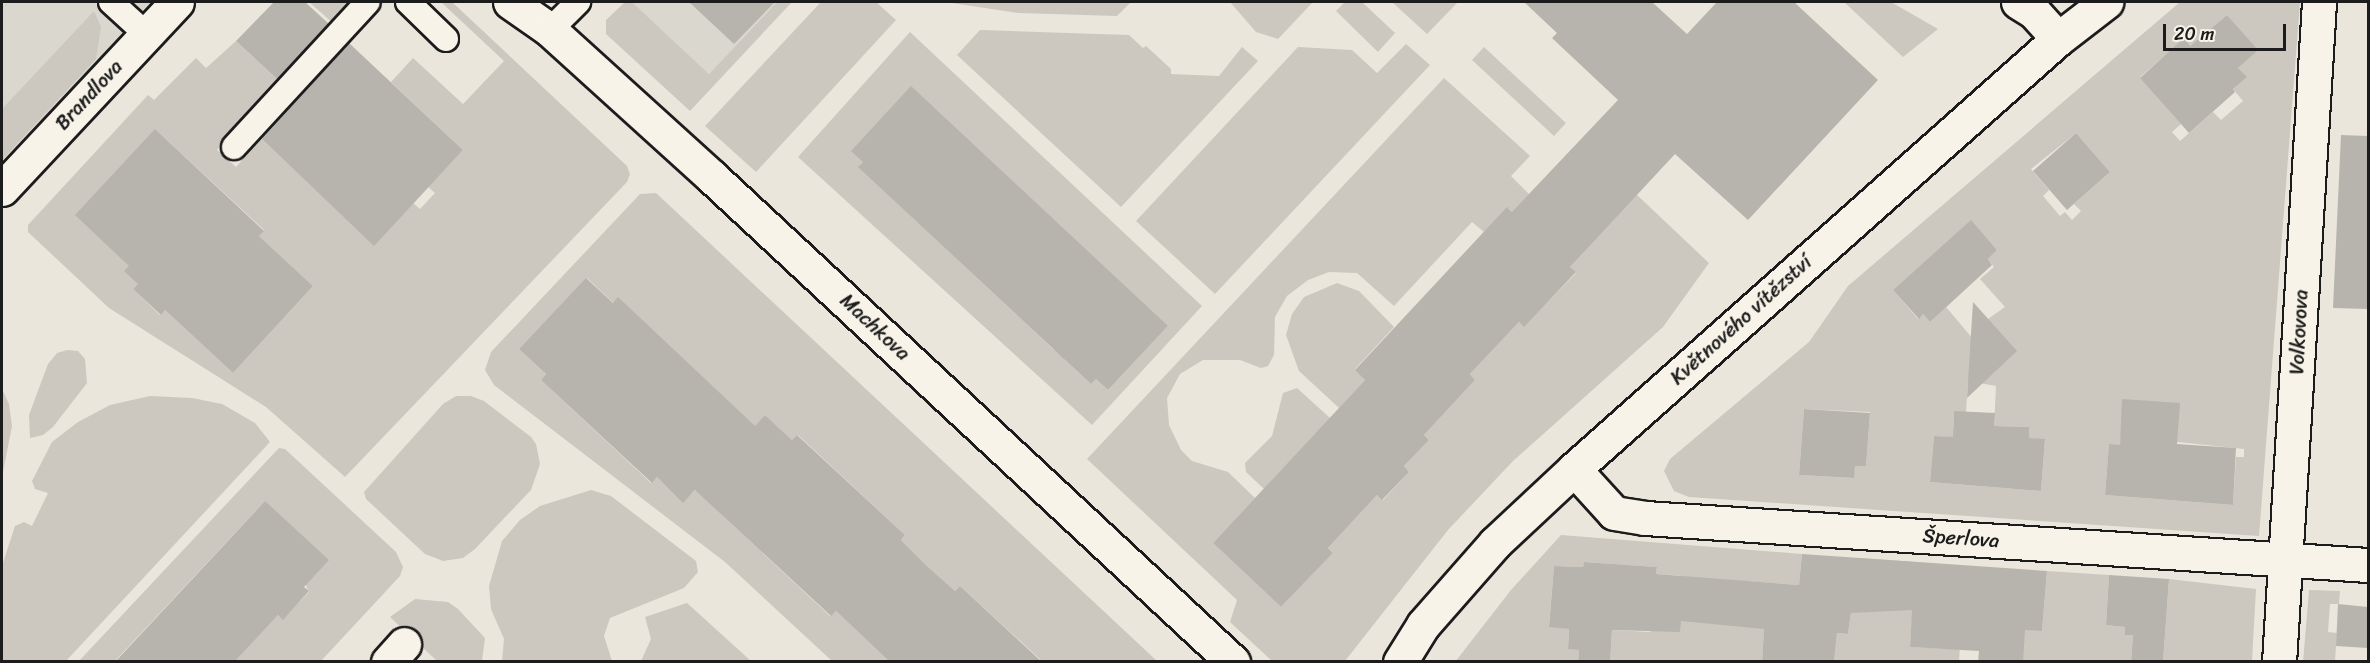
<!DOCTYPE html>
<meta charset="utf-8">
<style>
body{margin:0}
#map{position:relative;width:2370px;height:663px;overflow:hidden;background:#eae6dc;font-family:Sriracha,sans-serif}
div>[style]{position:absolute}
.built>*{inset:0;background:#dad7ce}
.green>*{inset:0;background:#ccc8c0}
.building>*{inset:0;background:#b6b4ac}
.roads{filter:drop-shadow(2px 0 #1c1c1c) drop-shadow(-2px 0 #1c1c1c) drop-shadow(0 2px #1c1c1c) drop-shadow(0 -2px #1c1c1c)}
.service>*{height:24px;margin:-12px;padding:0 12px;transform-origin:12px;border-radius:12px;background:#f7f3e8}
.minor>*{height:33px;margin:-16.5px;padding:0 16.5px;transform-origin:16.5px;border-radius:16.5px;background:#f7f3e8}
.tertiary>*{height:33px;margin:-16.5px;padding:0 16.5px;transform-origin:16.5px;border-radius:16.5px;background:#f7f3e8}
span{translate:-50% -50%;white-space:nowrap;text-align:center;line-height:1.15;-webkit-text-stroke:4.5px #f7f3e8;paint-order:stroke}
.street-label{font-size:20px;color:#1c1c1c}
.frame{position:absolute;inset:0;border:3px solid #1c1c1c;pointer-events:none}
.scale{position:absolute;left:2163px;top:24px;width:123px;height:27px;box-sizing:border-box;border:3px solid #1c1c1c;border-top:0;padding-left:8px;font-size:18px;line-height:21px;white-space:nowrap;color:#1c1c1c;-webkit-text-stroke:4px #f7f3e8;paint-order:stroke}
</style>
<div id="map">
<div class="built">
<div style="clip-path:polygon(2px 2px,163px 2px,2px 173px)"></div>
<div style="clip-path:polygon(632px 2px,777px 2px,709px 74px)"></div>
</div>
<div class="green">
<div style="clip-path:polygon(309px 2px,355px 2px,334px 24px)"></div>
<div style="clip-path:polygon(evenodd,441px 2px,452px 2px,627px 166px,630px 174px,627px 182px,345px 477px,266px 407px,109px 308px,28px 232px,28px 225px,148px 95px,154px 100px,196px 58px,206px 68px,236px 41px,280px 82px,217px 150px,236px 167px,262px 139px,374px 245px,413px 203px,420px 209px,435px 193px,428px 187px,463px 150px,391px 82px,413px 58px,463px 104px,504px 61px,441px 2px,155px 129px,264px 230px,259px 236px,313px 286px,233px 373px,165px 310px,160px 315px,133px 289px,138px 284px,129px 266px,155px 129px)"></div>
<div style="clip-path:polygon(625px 2px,632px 2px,709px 74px,777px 2px,792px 2px,690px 111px,606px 34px,606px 20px)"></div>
<div style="clip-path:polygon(821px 2px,876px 2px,896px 20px,756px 172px,705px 126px)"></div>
<div style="clip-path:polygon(945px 2px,1131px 2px,1117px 16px,1018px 13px)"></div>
<div style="clip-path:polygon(1230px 2px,1313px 2px,1278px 39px,1256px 32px)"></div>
<div style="clip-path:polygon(1345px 2px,1362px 2px,1395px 33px,1378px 52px,1336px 11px)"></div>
<div style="clip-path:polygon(1392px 2px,1458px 2px,1427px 34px)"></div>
<div style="clip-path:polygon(1844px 2px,1891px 2px,1938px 29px,1903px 57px)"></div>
<div style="clip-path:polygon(evenodd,2180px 2px,2300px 2px,2259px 536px,1689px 497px,1674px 491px,1664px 471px,1670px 459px,1809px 342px,1848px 286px,2180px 2px,2227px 15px,2257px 50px,2238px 68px,2246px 77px,2233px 89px,2243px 101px,2221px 120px,2213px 112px,2180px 141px,2172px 132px,2181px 124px,2140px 77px,2184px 39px,2190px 46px,2227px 15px,2180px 2px,2076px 133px,2110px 172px,2074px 204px,2081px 211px,2072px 220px,2065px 212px,2060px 216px,2043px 196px,2049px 190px,2031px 169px,2076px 133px,2180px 2px,1971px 221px,1997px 250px,1988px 259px,1994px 267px,1980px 279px,2005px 307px,1988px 319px,1984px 352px,1946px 307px,1930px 322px,1923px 314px,1918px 319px,1893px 290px,1971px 221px,2180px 2px,1968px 381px,1996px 386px,1994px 426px,2029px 427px,2029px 438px,2045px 440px,2041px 491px,1930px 482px,1934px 436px,1964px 438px,1965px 430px,1953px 429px,1954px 412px,1966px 412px,1968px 381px,2180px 2px,1804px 409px,1870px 412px,1866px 466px,1855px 466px,1853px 478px,1799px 475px,1804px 409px,2180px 2px,2121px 436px,2244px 449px,2244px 457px,2236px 457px,2233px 505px,2105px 495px,2109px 445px,2120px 445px,2121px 436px)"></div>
<div style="clip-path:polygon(94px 11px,101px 27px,96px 59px,2px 160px,2px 109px)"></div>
<div style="clip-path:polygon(980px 30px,1129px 35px,1143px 48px,1146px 46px,1171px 69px,1171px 74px,1219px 76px,1242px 47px,1258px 61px,1121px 207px,957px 55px)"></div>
<div style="clip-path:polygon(evenodd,910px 32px,1202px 306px,1092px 425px,798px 157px,910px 32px,863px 162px,1168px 326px,1108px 390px,1096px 379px,1091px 384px,1065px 360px,1060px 345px,1054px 350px,859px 167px,863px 162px)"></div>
<div style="clip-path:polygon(1406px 44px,1430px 65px,1215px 294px,1136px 221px,1298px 47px,1352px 50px,1377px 73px)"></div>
<div style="clip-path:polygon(1484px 47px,1566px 123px,1554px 136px,1472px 60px)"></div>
<div style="clip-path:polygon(1444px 78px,1530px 156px,1511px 176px,1529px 194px,1513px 213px,1508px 208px,1484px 232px,1472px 222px,1394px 306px,1357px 273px,1329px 272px,1308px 280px,1287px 296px,1275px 317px,1274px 355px,1268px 366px,1261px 368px,1240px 360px,1203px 360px,1180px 374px,1167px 398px,1169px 425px,1181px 450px,1192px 461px,1228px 472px,1255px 498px,1213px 543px,1281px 607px,1333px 553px,1328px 548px,1377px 495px,1383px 500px,1409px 472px,1404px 466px,1429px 440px,1424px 435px,1475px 380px,1470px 374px,1519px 322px,1524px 326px,1576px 273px,1570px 267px,1636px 194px,1709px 263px,1663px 327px,1513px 461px,1448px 530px,1345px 661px,1272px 661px,1230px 622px,1237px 600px,1087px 459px)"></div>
<div style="clip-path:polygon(656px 193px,1157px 661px,1042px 661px,960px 586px,955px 591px,927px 566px,901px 540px,905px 535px,798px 435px,792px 440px,765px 415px,750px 432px,587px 278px,519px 349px,546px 374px,541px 380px,651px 483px,657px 477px,683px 502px,701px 485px,722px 515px,830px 616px,836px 611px,889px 661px,832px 661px,725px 562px,494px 385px,485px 370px,491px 352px,640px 194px)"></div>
<div style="clip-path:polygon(1337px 283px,1359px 291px,1394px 327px,1355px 369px,1365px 380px,1339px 408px,1299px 371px,1286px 335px,1292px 314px,1304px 297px)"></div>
<div style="clip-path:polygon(67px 350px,78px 351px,85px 359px,87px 383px,53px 427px,43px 435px,30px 438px,29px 415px,48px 364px,57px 353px)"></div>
<div style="clip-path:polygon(1297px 388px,1330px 418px,1264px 489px,1246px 472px,1245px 463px,1272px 436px,1283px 393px)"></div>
<div style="clip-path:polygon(2px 389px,9px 404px,12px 426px,2px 477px)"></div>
<div style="clip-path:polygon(150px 396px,192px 398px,222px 404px,255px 423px,270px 442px,66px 661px,2px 661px,2px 566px,15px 526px,24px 522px,32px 526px,48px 493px,35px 489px,32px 481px,52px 442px,78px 422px,110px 405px)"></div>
<div style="clip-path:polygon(456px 396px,471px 396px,484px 401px,531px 437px,536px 444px,540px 464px,531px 490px,475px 549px,463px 558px,443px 561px,425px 554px,366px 499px,364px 492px,443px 404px)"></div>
<div style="clip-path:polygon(279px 448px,285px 449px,396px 552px,403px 567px,400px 576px,321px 661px,234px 661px,278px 615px,283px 619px,309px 592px,265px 501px,115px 661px,78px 662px)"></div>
<div style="clip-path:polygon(591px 490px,611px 496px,696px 561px,698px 572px,684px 588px,610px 618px,604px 636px,612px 661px,502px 661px,504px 639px,491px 609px,489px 586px,502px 541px,520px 520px,540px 506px)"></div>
<div style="clip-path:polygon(1561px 535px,1802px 554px,1799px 585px,1744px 581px,1764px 629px,1762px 661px,1610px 661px,1612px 630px,1650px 632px,1684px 576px,1656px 574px,1657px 567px,1584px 562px,1583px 567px,1554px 566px,1549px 626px,1569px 629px,1568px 648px,1579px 650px,1578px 661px,1455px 662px,1511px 590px)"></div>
<div style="clip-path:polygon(1858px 558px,1916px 562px,1910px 647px,1953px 649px,1960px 645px,1959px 661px,1834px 662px,1837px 633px,1848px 634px,1851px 613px,1855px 613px)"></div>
<div style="clip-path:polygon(2047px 571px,2109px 575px,2106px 625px,2125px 627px,2125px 635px,2133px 635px,2131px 661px,2023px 661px,2021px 629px,2042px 631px)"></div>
<div style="clip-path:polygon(2169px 579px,2256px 589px,2252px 661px,2163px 662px)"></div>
<div style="clip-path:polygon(2309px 590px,2340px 591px,2339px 604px,2330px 604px,2328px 632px,2337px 633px,2335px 661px,2303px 662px)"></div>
<div style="clip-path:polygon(415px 599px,448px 602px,458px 609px,485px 638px,482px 661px,437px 661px,390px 617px)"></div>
<div style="clip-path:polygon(687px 603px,751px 661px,641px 661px,651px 639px,645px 617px)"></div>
</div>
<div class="building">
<div style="clip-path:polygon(274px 2px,305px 2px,329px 24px,277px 79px,236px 41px)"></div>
<div style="clip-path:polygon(689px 2px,775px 2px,734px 44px)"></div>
<div style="clip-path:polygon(1524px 2px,1652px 2px,1687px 34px,1717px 2px,1794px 2px,1878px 80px,1748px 220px,1675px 154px,1570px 267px,1576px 272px,1524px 327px,1519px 322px,1470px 374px,1475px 380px,1424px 435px,1429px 440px,1404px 466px,1409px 472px,1382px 500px,1377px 495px,1328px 548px,1333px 553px,1281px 607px,1213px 543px,1365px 380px,1355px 370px,1507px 207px,1512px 212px,1618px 100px,1552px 38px,1557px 33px)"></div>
<div style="clip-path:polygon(2227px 15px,2258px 50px,2238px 68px,2247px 77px,2233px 89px,2235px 92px,2189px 133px,2140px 78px,2184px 38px,2190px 46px)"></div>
<div style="clip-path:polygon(349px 43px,463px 150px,374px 246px,262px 139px)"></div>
<div style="clip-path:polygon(911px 86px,1168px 326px,1108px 390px,1096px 379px,1091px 384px,858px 167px,863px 162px,851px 151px)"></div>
<div style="clip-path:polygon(155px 129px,264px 231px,259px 236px,313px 286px,233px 373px,165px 310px,161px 315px,133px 289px,138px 284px,124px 271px,129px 266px,75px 215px)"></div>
<div style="clip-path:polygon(2076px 133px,2110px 172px,2067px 210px,2033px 171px)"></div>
<div style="clip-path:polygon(2341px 135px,2368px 136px,2368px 309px,2333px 308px)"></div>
<div style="clip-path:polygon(1971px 220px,1997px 250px,1988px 259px,1992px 265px,1930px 322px,1923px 314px,1919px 319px,1893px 290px)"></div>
<div style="clip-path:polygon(586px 278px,613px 303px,618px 297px,755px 426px,765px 415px,792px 440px,797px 435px,905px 535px,901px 540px,927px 566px,955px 591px,960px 586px,1042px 662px,890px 662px,836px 611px,831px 616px,695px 490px,683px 503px,657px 477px,652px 483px,541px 380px,546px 374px,519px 349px)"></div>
<div style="clip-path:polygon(1973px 302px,2017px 351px,1967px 398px)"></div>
<div style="clip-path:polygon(2122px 399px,2180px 403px,2177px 444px,2236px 448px,2233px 505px,2105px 495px,2109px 444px,2120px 445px)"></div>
<div style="clip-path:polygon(1804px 409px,1870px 413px,1866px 466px,1855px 466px,1854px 478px,1799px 475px)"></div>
<div style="clip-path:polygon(1954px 411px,1995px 413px,1994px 426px,2029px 427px,2029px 438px,2045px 439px,2041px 491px,1930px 482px,1934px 436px,1953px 437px)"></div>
<div style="clip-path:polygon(265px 501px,329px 560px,304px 587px,309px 591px,283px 620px,278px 615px,234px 662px,115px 662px)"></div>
<div style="clip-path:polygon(1802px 554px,2047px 571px,2042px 631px,2025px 630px,2023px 662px,1978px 662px,1979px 651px,1910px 647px,1912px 610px,1851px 613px,1848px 634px,1837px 633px,1834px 662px,1762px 662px,1764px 629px,1681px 621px,1680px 632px,1612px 630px,1610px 662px,1578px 662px,1579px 650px,1568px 649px,1569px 629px,1549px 627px,1554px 566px,1583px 567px,1584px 562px,1657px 567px,1656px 574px,1799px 585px)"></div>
<div style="clip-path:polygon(2109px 575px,2169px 579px,2163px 662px,2131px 662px,2133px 635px,2125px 635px,2125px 627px,2106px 625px)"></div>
<div style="clip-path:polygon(2338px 604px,2368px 607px,2368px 648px,2336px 646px)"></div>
</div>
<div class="roads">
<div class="service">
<div style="left:111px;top:2px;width:47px;rotate:42.4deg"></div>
<div style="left:408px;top:2px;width:53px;rotate:44.2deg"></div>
<div style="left:550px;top:30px;width:40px;rotate:-45deg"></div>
<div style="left:234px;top:147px;width:197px;rotate:-47.3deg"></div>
</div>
<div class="minor">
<div style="left:510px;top:2px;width:49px;rotate:35deg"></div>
<div style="left:550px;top:30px;width:219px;rotate:42.2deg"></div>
<div style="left:712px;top:177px;width:712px;rotate:42.95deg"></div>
<div style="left:2018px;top:2px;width:19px;rotate:32deg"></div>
<div style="left:2034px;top:12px;width:36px;rotate:48deg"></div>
<div style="left:2px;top:189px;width:256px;rotate:-46.9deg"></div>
<div style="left:1574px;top:469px;width:59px;rotate:47.7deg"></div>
<div style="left:1614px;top:513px;width:31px;rotate:9deg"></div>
<div style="left:1645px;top:518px;width:725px;rotate:3.72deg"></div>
<div style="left:388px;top:662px;width:24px;rotate:-48deg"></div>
<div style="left:2279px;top:662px;width:661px;rotate:-86.53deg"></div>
</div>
<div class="tertiary">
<div style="left:1400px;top:662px;width:44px;rotate:-58.1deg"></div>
<div style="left:1423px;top:625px;width:109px;rotate:-48.7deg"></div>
<div style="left:1495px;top:543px;width:108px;rotate:-43.1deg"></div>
<div style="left:1574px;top:469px;width:647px;rotate:-41.62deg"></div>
<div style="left:2058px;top:39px;width:61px;rotate:-37.6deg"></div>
</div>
</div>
<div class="street-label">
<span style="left:89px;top:95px;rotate:-47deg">Brandlova</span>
<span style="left:1741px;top:320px;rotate:-42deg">Květnového vítězství</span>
<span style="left:875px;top:327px;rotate:43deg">Machkova</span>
<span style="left:2299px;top:332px;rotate:-87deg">Volkovova</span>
<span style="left:1961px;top:538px;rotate:4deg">Šperlova</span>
</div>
<div class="frame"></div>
<div class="scale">20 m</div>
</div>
